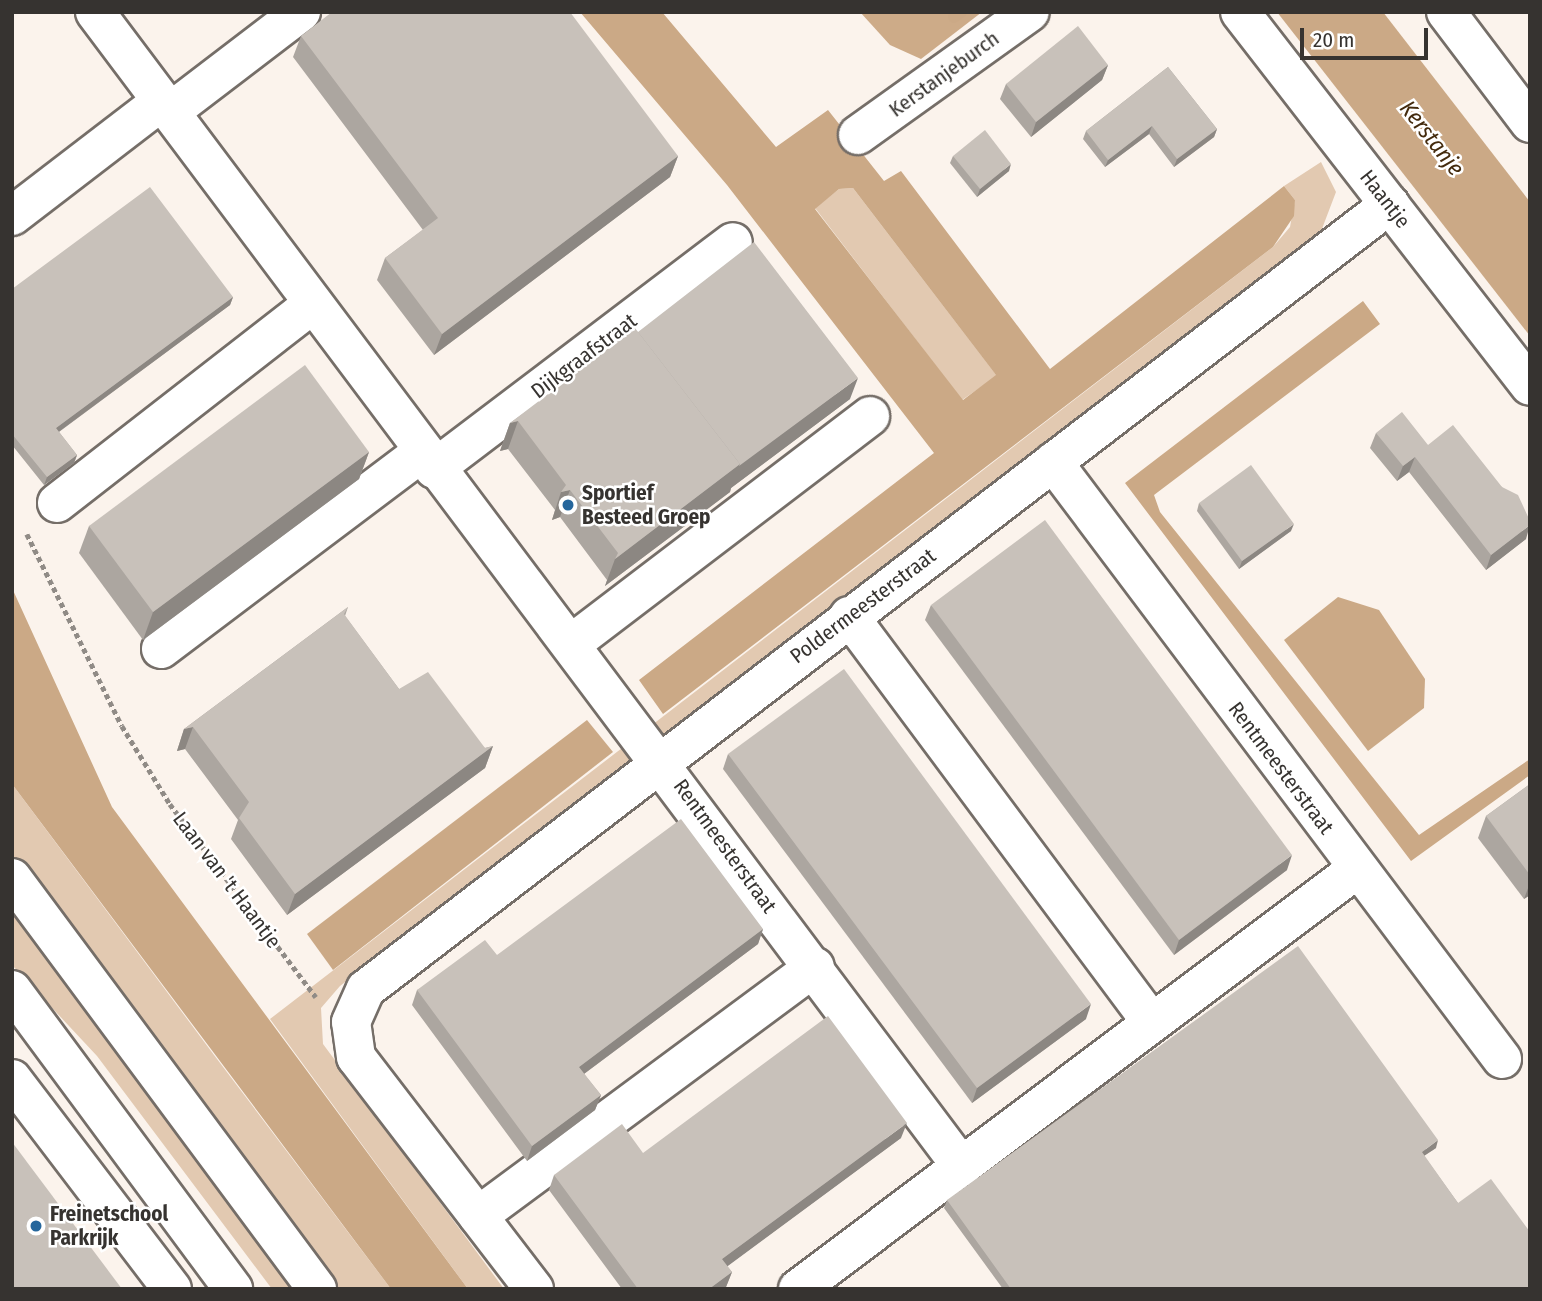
<!DOCTYPE html>
<style>
body{margin:0}
#map{position:relative;width:1542px;height:1301px;overflow:hidden;background:#fbf3ec;font-family:"Fira Sans Condensed",sans-serif}
div>[style]{position:absolute}
.green>*{inset:0;background:#e2c9b1}
.forest>*{inset:0;background:#cdab88}
.water>*{inset:0;background:#cba986}
.stream>*{height:12px;margin:-6px;padding:0 6px;transform-origin:6px;border-radius:6px;background:#cba986}
.path>*{height:4.5px;margin-top:-2.25px;transform-origin:0;background:repeating-linear-gradient(90deg,#908b86 0 5px,transparent 0 8.5px)}
.roads{filter:drop-shadow(2px 0 #756e68) drop-shadow(-2px 0 #756e68) drop-shadow(0 2px #756e68) drop-shadow(0 -2px #756e68)}
.minor>*{height:38px;margin:-19px;padding:0 19px;transform-origin:19px;border-radius:19px;background:#fff}
.wall>*{inset:0;background:#aca6a0}
.shaded-wall>*{inset:0;background:#8c8782}
.building>*{inset:0;background:#c8c1ba}
.dots>*{width:19px;height:19px;translate:-50% -50%;box-sizing:border-box;border:4px solid #fff;border-radius:50%}
span{translate:-50% -50%;white-space:nowrap;text-align:center;line-height:1.15;-webkit-text-stroke:5px #fff;paint-order:stroke}
.street-label{font-size:21px;color:#363330}
.poi-label{font-size:21px;color:#363330;font-weight:700}
.left{translate:0 -50%;text-align:left}
.water-label{font-size:23px;color:#442b0e;font-style:italic}
.frame{position:absolute;inset:0;border:14px solid #363330;pointer-events:none}
.scale{position:absolute;left:1300px;top:28px;width:128px;height:32px;box-sizing:border-box;border:4px solid #363330;border-top:0;padding-left:9px;font-size:21px;line-height:24px;white-space:nowrap;color:#363330;-webkit-text-stroke:5px #fff;paint-order:stroke}
</style>
<div id="map">
<div class="green">
<div style="clip-path:polygon(1321px 162px,1336px 192px,1320px 234px,340px 986px,321px 1008px,323px 1044px,504px 1289px,468px 1289px,270px 1019px,1273px 247px,1290px 227px,1295px 200px,1284px 186px)"></div>
<div style="clip-path:polygon(853px 188px,997px 376px,962px 400px,815px 208px,839px 189px)"></div>
<div style="clip-path:polygon(12px 784px,214px 1055px,391px 1289px,337px 1289px,12px 855px)"></div>
<div style="clip-path:polygon(12px 905px,299px 1289px,272px 1289px,97px 1056px,12px 965px)"></div>
</div>
<div class="forest">
<div style="clip-path:polygon(860px 12px,982px 12px,921px 59px,890px 45px)"></div>
</div>
<div class="water">
<div style="clip-path:polygon(evenodd,580px 12px,662px 12px,776px 147px,828px 110px,884px 181px,901px 171px,1050px 369px,1284px 186px,1295px 200px,1294px 216px,1273px 247px,663px 714px,639px 680px,934px 453px,727px 185px,580px 12px,853px 188px,996px 375px,963px 400px,815px 209px,839px 189px,853px 188px)"></div>
<div style="clip-path:polygon(1277px 12px,1383px 12px,1530px 202px,1530px 336px)"></div>
<div style="clip-path:polygon(1363px 301px,1380px 324px,1154px 495px,1160px 512px,1419px 835px,1530px 759px,1530px 775px,1411px 861px,1125px 483px)"></div>
<div style="clip-path:polygon(12px 588px,112px 807px,468px 1289px,391px 1289px,12px 784px)"></div>
<div style="clip-path:polygon(1338px 597px,1379px 610px,1425px 679px,1424px 708px,1368px 751px,1284px 640px)"></div>
<div style="clip-path:polygon(587px 720px,613px 752px,333px 970px,307px 934px)"></div>
</div>
<div class="stream">
<div style="left:954px;top:17px;width:9px;rotate:-36deg"></div>
</div>
<div class="path">
<div style="left:27px;top:534px;width:214px;rotate:63.7deg"></div>
<div style="left:122px;top:726px;width:92px;rotate:58.4deg"></div>
<div style="left:170px;top:804px;width:242px;rotate:52.9deg"></div>
</div>
<div class="roads">
<div class="minor">
<div style="left:95px;top:12px;width:1444px;rotate:53.11deg"></div>
<div style="left:1240px;top:12px;width:473px;rotate:52.2deg"></div>
<div style="left:1446px;top:12px;width:139px;rotate:52.9deg"></div>
<div style="left:170px;top:112px;width:165px;rotate:-37.4deg"></div>
<div style="left:858px;top:135px;width:211px;rotate:-35.6deg"></div>
<div style="left:12px;top:216px;width:189px;rotate:-37.5deg"></div>
<div style="left:1053px;top:462px;width:747px;rotate:53.05deg"></div>
<div style="left:434px;top:469px;width:375px;rotate:-37.2deg"></div>
<div style="left:57px;top:503px;width:324px;rotate:-37.9deg"></div>
<div style="left:849px;top:616px;width:507px;rotate:53.33deg"></div>
<div style="left:571px;top:644px;width:376px;rotate:-37.3deg"></div>
<div style="left:161px;top:649px;width:327px;rotate:-37deg"></div>
<div style="left:12px;top:878px;width:512px;rotate:53.42deg"></div>
<div style="left:12px;top:990px;width:372px;rotate:53.5deg"></div>
<div style="left:12px;top:1079px;width:264px;rotate:52.7deg"></div>
<div style="left:478px;top:1216px;width:419px;rotate:-36.5deg"></div>
<div style="left:534px;top:1289px;width:292px;rotate:-127.5deg"></div>
<div style="left:356px;top:1057px;width:35px;rotate:-98deg"></div>
<div style="left:351px;top:1022px;width:36px;rotate:-66deg"></div>
<div style="left:366px;top:989px;width:1290px;rotate:-37.47deg"></div>
<div style="left:798px;top:1289px;width:699px;rotate:-36.92deg"></div>
</div>
</div>
<div class="wall">
<div style="clip-path:polygon(301px 36px,678px 156px,670px 177px,434px 355px,377px 280px,385px 258px,423px 230px,293px 57px)"></div>
<div style="clip-path:polygon(1108px 65px,1102px 80px,1031px 137px,1000px 99px,1006px 84px)"></div>
<div style="clip-path:polygon(1168px 67px,1217px 129px,1214px 137px,1174px 167px,1149px 134px,1105px 167px,1083px 139px,1086px 131px)"></div>
<div style="clip-path:polygon(953px 156px,1009px 171px,977px 197px,950px 163px)"></div>
<div style="clip-path:polygon(12px 289px,233px 297px,230px 305px,59px 432px,77px 455px,74px 463px,44px 485px,12px 445px)"></div>
<div style="clip-path:polygon(638px 332px,850px 399px,731px 488px,730px 492px,605px 586px,607px 580px,560px 517px,552px 520px,555px 510px,508px 449px,500px 451px,510px 423px)"></div>
<div style="clip-path:polygon(1376px 433px,1428px 445px,1502px 487px,1526px 539px,1486px 570px,1409px 472px,1397px 481px,1370px 448px)"></div>
<div style="clip-path:polygon(369px 452px,359px 479px,143px 640px,79px 553px,89px 526px)"></div>
<div style="clip-path:polygon(1199px 503px,1291px 531px,1239px 569px,1197px 511px)"></div>
<div style="clip-path:polygon(931px 605px,1287px 870px,1174px 955px,925px 620px)"></div>
<div style="clip-path:polygon(348px 607px,345px 616px,399px 689px,485px 748px,493px 746px,485px 768px,287px 915px,231px 839px,238px 820px,185px 749px,177px 751px,184px 729px)"></div>
<div style="clip-path:polygon(728px 754px,1086px 1019px,972px 1103px,723px 769px)"></div>
<div style="clip-path:polygon(1530px 784px,1530px 895px,1524px 899px,1478px 838px,1486px 816px)"></div>
<div style="clip-path:polygon(763px 929px,758px 944px,584px 1074px,601px 1095px,595px 1110px,527px 1161px,412px 1005px,417px 990px,497px 955px)"></div>
<div style="clip-path:polygon(901px 1138px,727px 1266px,732px 1272px,726px 1287px,724px 1289px,622px 1289px,549px 1190px,554px 1175px,643px 1153px)"></div>
<div style="clip-path:polygon(1436px 1148px,1424px 1156px,1458px 1203px,1530px 1289px,1003px 1289px,944px 1208px,947px 1200px)"></div>
</div>
<div class="shaded-wall">
<div style="clip-path:polygon(1108px 65px,1102px 80px,1031px 137px,1036px 122px)"></div>
<div style="clip-path:polygon(1152px 126px,1149px 134px,1105px 167px,1108px 160px)"></div>
<div style="clip-path:polygon(1217px 129px,1214px 137px,1174px 167px,1177px 159px)"></div>
<div style="clip-path:polygon(678px 156px,670px 177px,434px 355px,442px 334px)"></div>
<div style="clip-path:polygon(1011px 164px,1009px 171px,977px 197px,980px 189px)"></div>
<div style="clip-path:polygon(233px 297px,230px 305px,53px 436px,56px 428px)"></div>
<div style="clip-path:polygon(858px 378px,850px 399px,731px 488px,730px 492px,605px 586px,615px 559px,740px 464px)"></div>
<div style="clip-path:polygon(518px 421px,508px 449px,500px 451px,510px 423px)"></div>
<div style="clip-path:polygon(369px 452px,359px 479px,143px 640px,153px 612px)"></div>
<div style="clip-path:polygon(77px 455px,74px 463px,44px 485px,47px 477px)"></div>
<div style="clip-path:polygon(1415px 457px,1409px 472px,1397px 481px,1403px 466px)"></div>
<div style="clip-path:polygon(570px 490px,560px 517px,552px 520px,561px 492px)"></div>
<div style="clip-path:polygon(1294px 524px,1291px 531px,1239px 569px,1242px 561px)"></div>
<div style="clip-path:polygon(1530px 525px,1526px 539px,1486px 570px,1491px 555px)"></div>
<div style="clip-path:polygon(193px 727px,185px 749px,177px 751px,184px 729px)"></div>
<div style="clip-path:polygon(493px 746px,485px 768px,287px 915px,295px 894px)"></div>
<div style="clip-path:polygon(1292px 855px,1287px 870px,1174px 955px,1179px 940px)"></div>
<div style="clip-path:polygon(1530px 883px,1530px 895px,1524px 899px)"></div>
<div style="clip-path:polygon(763px 929px,758px 944px,573px 1082px,579px 1067px)"></div>
<div style="clip-path:polygon(1091px 1004px,1086px 1019px,972px 1103px,977px 1088px)"></div>
<div style="clip-path:polygon(601px 1095px,595px 1110px,527px 1161px,532px 1146px)"></div>
<div style="clip-path:polygon(907px 1123px,901px 1138px,717px 1274px,722px 1259px)"></div>
<div style="clip-path:polygon(1438px 1140px,1436px 1148px,1419px 1159px,1422px 1152px)"></div>
<div style="clip-path:polygon(732px 1272px,726px 1287px,724px 1289px,709px 1289px)"></div>
</div>
<div class="building">
<div style="clip-path:polygon(332px 12px,570px 12px,678px 156px,442px 334px,385px 258px,438px 218px,301px 36px)"></div>
<div style="clip-path:polygon(1078px 26px,1108px 65px,1036px 122px,1006px 84px)"></div>
<div style="clip-path:polygon(1168px 67px,1217px 129px,1177px 159px,1152px 126px,1108px 160px,1086px 131px)"></div>
<div style="clip-path:polygon(985px 130px,1011px 164px,980px 189px,953px 156px)"></div>
<div style="clip-path:polygon(150px 187px,233px 297px,56px 428px,77px 455px,47px 477px,12px 434px,12px 289px)"></div>
<div style="clip-path:polygon(754px 242px,858px 378px,739px 466px,740px 464px,638px 332px)"></div>
<div style="clip-path:polygon(635px 328px,740px 464px,615px 559px,618px 553px,570px 490px,561px 492px,566px 485px,518px 421px,510px 423px)"></div>
<div style="clip-path:polygon(305px 365px,369px 452px,153px 612px,89px 526px)"></div>
<div style="clip-path:polygon(1402px 412px,1428px 445px,1453px 425px,1502px 487px,1518px 495px,1530px 521px,1530px 525px,1491px 555px,1415px 457px,1403px 466px,1376px 433px)"></div>
<div style="clip-path:polygon(1251px 465px,1294px 524px,1242px 561px,1199px 503px)"></div>
<div style="clip-path:polygon(1045px 520px,1292px 855px,1179px 940px,931px 605px)"></div>
<div style="clip-path:polygon(348px 607px,344px 614px,399px 689px,428px 672px,485px 748px,493px 746px,295px 894px,239px 818px,249px 802px,193px 727px,184px 729px)"></div>
<div style="clip-path:polygon(844px 669px,1091px 1004px,977px 1088px,728px 754px)"></div>
<div style="clip-path:polygon(1530px 784px,1530px 875px,1486px 816px)"></div>
<div style="clip-path:polygon(681px 819px,763px 929px,579px 1067px,601px 1095px,532px 1146px,417px 990px,485px 940px,497px 955px)"></div>
<div style="clip-path:polygon(1298px 946px,1438px 1140px,1422px 1152px,1458px 1203px,1491px 1179px,1530px 1232px,1530px 1289px,1011px 1289px,947px 1200px)"></div>
<div style="clip-path:polygon(828px 1016px,907px 1123px,722px 1259px,732px 1272px,709px 1289px,638px 1289px,554px 1175px,622px 1124px,643px 1153px)"></div>
<div style="clip-path:polygon(12px 1142px,122px 1289px,12px 1289px)"></div>
</div>
<div class="dots">
<div style="left:568px;top:505px;background:#25669c"></div>
<div style="left:36px;top:1226px;background:#25669c"></div>
</div>
<div class="street-label">
<span style="left:944px;top:74px;rotate:-36deg">Kerstanjeburch</span>
<span style="left:1385px;top:199px;rotate:52deg">Haantje</span>
<span style="left:584px;top:356px;rotate:-37deg">Dijkgraafstraat</span>
<span style="left:863px;top:606px;rotate:-37deg">Poldermeesterstraat</span>
<span style="left:1281px;top:768px;rotate:53deg">Rentmeesterstraat</span>
<span style="left:725px;top:846px;rotate:54deg">Rentmeesterstraat</span>
<span style="left:227px;top:880px;rotate:53deg">Laan van 't Haantje</span>
</div>
<div class="poi-label">
<span class="left" style="left:582px;top:505px">Sportief<br>Besteed Groep</span>
<span class="left" style="left:50px;top:1226px">Freinetschool<br>Parkrijk</span>
</div>
<div class="water-label">
<span style="left:1432px;top:138px;rotate:52deg">Kerstanje</span>
</div>
<div class="frame"></div>
<div class="scale">20 m</div>
</div>
